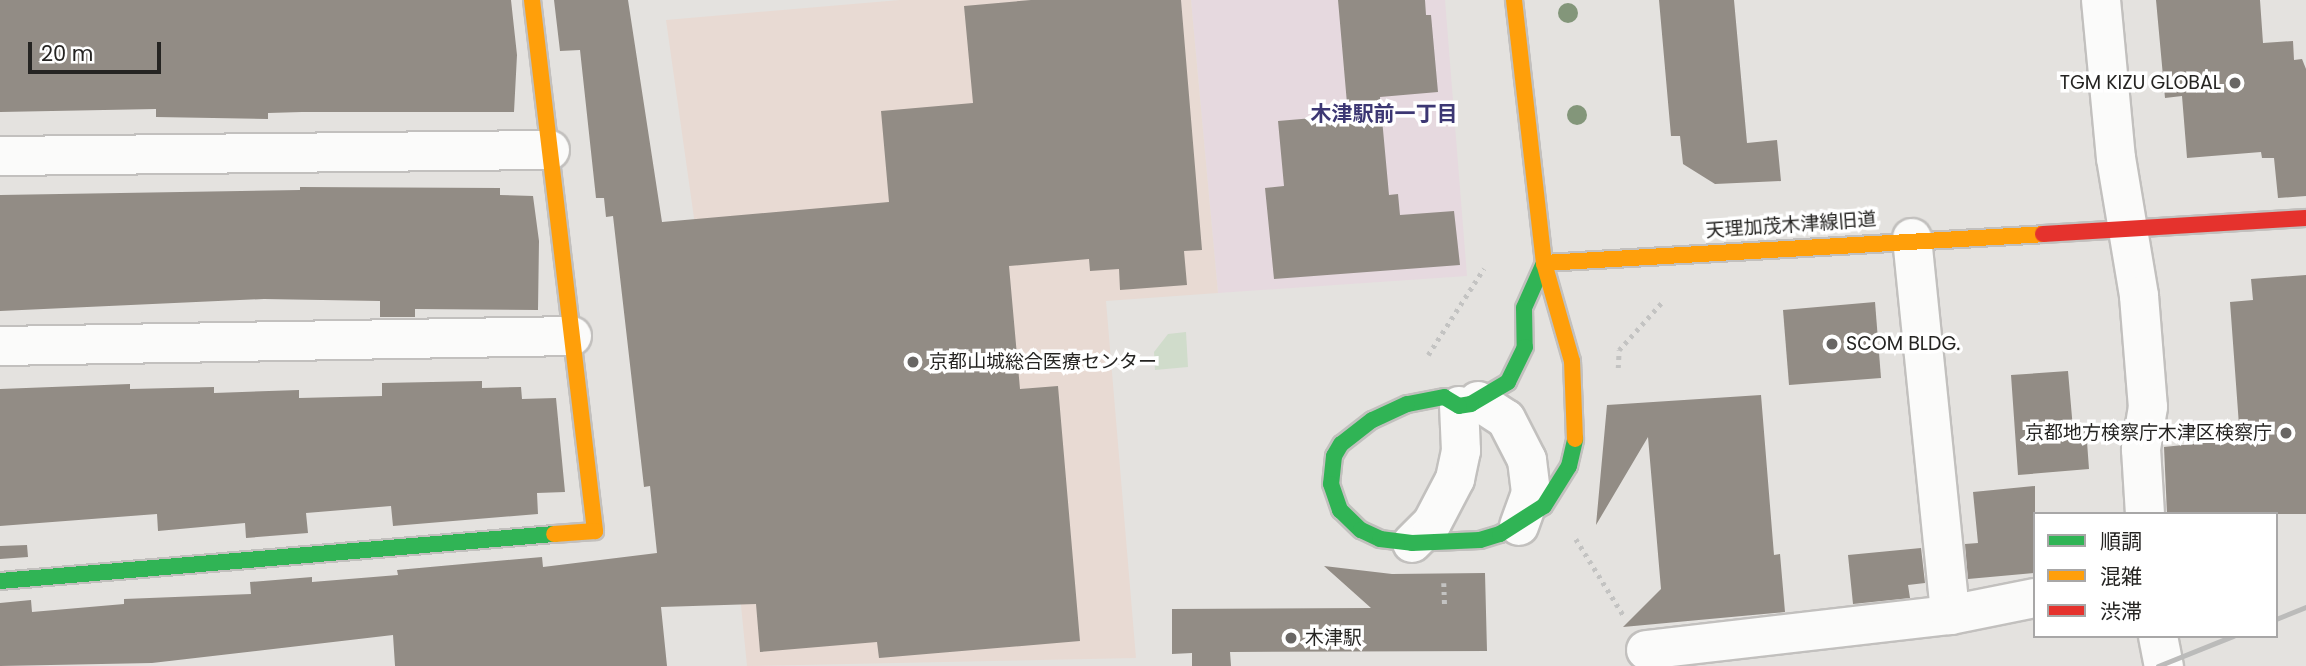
<!DOCTYPE html>
<meta charset="utf-8">
<style>
body{margin:0}
#map{position:relative;width:2306px;height:666px;overflow:hidden;background:#e4e2df;font-family:Poppins,"Noto Sans JP",sans-serif}
div>[style]{position:absolute}
.commercial>*{inset:0;background:#e6d9df}
.medical>*{inset:0;background:#e8dad3}
.green>*{inset:0;background:#d0dccb}
.building>*{inset:0;background:#928c85}
.path>*{height:4.5px;margin-top:-2.25px;transform-origin:0;background:repeating-linear-gradient(90deg,#c3c3c2 0 3.5px,transparent 0 8.5px)}
.roads{filter:drop-shadow(2px 0 #c2c0be) drop-shadow(-2px 0 #c2c0be) drop-shadow(0 2px #c2c0be) drop-shadow(0 -2px #c2c0be)}
.street>*{height:38px;margin:-19px;padding:0 19px;transform-origin:19px;border-radius:19px;background:#fbfbfa}
.fast>*{height:16px;margin:-8px;padding:0 8px;transform-origin:8px;border-radius:8px;background:#30b455}
.slow>*{height:16px;margin:-8px;padding:0 8px;transform-origin:8px;border-radius:8px;background:#ff9f0a}
.jam>*{height:16px;margin:-8px;padding:0 8px;transform-origin:8px;border-radius:8px;background:#e5322d}
.rail>*{height:5px;margin:-2.5px;padding:0 2.5px;transform-origin:2.5px;border-radius:2.5px;background:#bbbbba}
.trees>*{width:20px;height:20px;margin:-10px;border-radius:50%;background:#83967a}
.dots>*{width:19px;height:19px;translate:-50% -50%;box-sizing:border-box;border:4px solid #fff;border-radius:50%}
span{translate:-50% -50%;white-space:nowrap;text-align:center;line-height:1.15;-webkit-text-stroke:7px #fff;paint-order:stroke}
.poi-label{font-size:19px;color:#252422}
.right{translate:-100% -50%;text-align:right}
.left{translate:0 -50%;text-align:left}
.street-label{font-size:19px;color:#252422}
.neighbourhood-label{font-size:21px;color:#3c3773;font-weight:700}
.legend{position:absolute;left:2033px;top:512px;width:245px;height:126px;box-sizing:border-box;background:#fff;border:2px solid #a8a7a7;margin:0;padding:9px 12px;list-style:none;font-size:21px;color:#252422}
.legend li{display:flex;align-items:center;gap:14px;height:35px}
.legend b{width:35px;border:2px solid #a8a7a7}
.scale{position:absolute;left:28px;top:42px;width:133px;height:32px;box-sizing:border-box;border:4px solid #252422;border-top:0;padding-left:9px;font-size:21px;line-height:24px;white-space:nowrap;color:#252422;-webkit-text-stroke:5px #fff;paint-order:stroke}
</style>
<div id="map">
<div class="commercial">
<div style="clip-path:polygon(1191px 0,1445px 0,1467px 276px,1218px 293px)"></div>
</div>
<div class="medical">
<div style="clip-path:polygon(900px 0,1191px 0,1218px 293px,1106px 301px,1136px 658px,747px 666px,723px 423px,666px 20px)"></div>
</div>
<div class="green">
<div style="clip-path:polygon(1186px 332px,1188px 367px,1155px 370px,1154px 352px,1168px 334px)"></div>
</div>
<div class="building">
<div style="clip-path:polygon(0 0,511px 0,517px 55px,514px 112px,302px 112px,268px 113px,268px 119px,156px 117px,156px 109px,0 112px)"></div>
<div style="clip-path:polygon(554px 0,628px 0,662px 222px,889px 202px,881px 111px,973px 103px,964px 6px,1031px 0,1181px 0,1202px 250px,1184px 251px,1187px 285px,1120px 290px,1119px 269px,1090px 271px,1089px 259px,1009px 266px,1020px 389px,1058px 386px,1080px 641px,879px 658px,877px 642px,760px 652px,756px 604px,661px 607px,667px 666px,395px 666px,393px 635px,152px 663px,0 666px,0 603px,31px 600px,32px 612px,124px 604px,124px 599px,251px 594px,250px 582px,312px 577px,312px 582px,398px 575px,397px 570px,542px 557px,543px 567px,657px 553px,650px 486px,644px 487px,613px 216px,606px 217px,604px 198px,596px 198px,580px 50px,560px 51px)"></div>
<div style="clip-path:polygon(1338px 0,1425px 0,1426px 15px,1431px 15px,1438px 92px,1380px 97px,1389px 195px,1398px 194px,1400px 215px,1454px 211px,1460px 265px,1274px 279px,1265px 188px,1284px 186px,1278px 121px,1348px 115px)"></div>
<div style="clip-path:polygon(1659px 0,1734px 0,1747px 143px,1777px 140px,1781px 181px,1715px 184px,1683px 164px,1680px 136px,1671px 136px)"></div>
<div style="clip-path:polygon(2156px 0,2260px 0,2263px 43px,2293px 41px,2294px 60px,2302px 59px,2306px 69px,2306px 196px,2278px 198px,2274px 158px,2262px 158px,2261px 152px,2187px 158px,2182px 96px,2165px 98px)"></div>
<div style="clip-path:polygon(300px 187px,500px 188px,500px 195px,533px 196px,539px 241px,538px 310px,415px 309px,415px 317px,380px 317px,380px 301px,264px 299px,0 311px,0 195px,300px 190px)"></div>
<div style="clip-path:polygon(2306px 275px,2306px 514px,2167px 514px,2164px 447px,2240px 439px,2230px 302px,2253px 300px,2251px 279px)"></div>
<div style="clip-path:polygon(1875px 302px,1881px 378px,1789px 385px,1783px 310px)"></div>
<div style="clip-path:polygon(2068px 371px,2073px 429px,2086px 428px,2089px 469px,2018px 475px,2011px 375px)"></div>
<div style="clip-path:polygon(482px 381px,482px 388px,521px 387px,522px 399px,556px 398px,565px 492px,537px 493px,538px 514px,393px 526px,391px 506px,306px 513px,308px 533px,246px 538px,245px 523px,158px 531px,157px 514px,0 526px,0 389px,130px 384px,130px 389px,214px 387px,214px 393px,299px 390px,299px 398px,382px 396px,382px 383px)"></div>
<div style="clip-path:polygon(1761px 395px,1774px 555px,1780px 554px,1785px 612px,1623px 627px,1661px 589px,1648px 437px,1596px 525px,1607px 405px)"></div>
<div style="clip-path:polygon(2035px 486px,2035px 573px,1968px 579px,1965px 544px,1978px 543px,1973px 492px)"></div>
<div style="clip-path:polygon(27px 545px,28px 557px,0 559px,0 546px)"></div>
<div style="clip-path:polygon(1921px 548px,1925px 583px,1908px 585px,1910px 598px,1853px 604px,1848px 555px)"></div>
<div style="clip-path:polygon(1324px 566px,1392px 574px,1485px 573px,1487px 651px,1230px 652px,1231px 666px,1192px 666px,1192px 653px,1172px 654px,1172px 609px,1371px 608px)"></div>
</div>
<div class="path">
<div style="left:1428px;top:355px;width:103px;rotate:-57.2deg"></div>
<div style="left:1618px;top:368px;width:18px;rotate:-87deg"></div>
<div style="left:1619px;top:350px;width:67px;rotate:-48deg"></div>
<div style="left:1576px;top:539px;width:91px;rotate:58.1deg"></div>
<div style="left:1444px;top:583px;width:24px;rotate:88deg"></div>
</div>
<div class="roads">
<div class="street">
<div style="left:2101px;top:0;width:159px;rotate:84.6deg"></div>
<div style="left:2116px;top:158px;width:140px;rotate:80.5deg"></div>
<div style="left:2139px;top:296px;width:111px;rotate:85.4deg"></div>
<div style="left:2148px;top:407px;width:43px;rotate:99.5deg"></div>
<div style="left:2141px;top:449px;width:65px;rotate:86.5deg"></div>
<div style="left:0;top:156px;width:550px;rotate:-0.63deg"></div>
<div style="left:1912px;top:238px;width:379px;rotate:84.2deg"></div>
<div style="left:0;top:346px;width:572px;rotate:-1deg"></div>
<div style="left:1478px;top:401px;width:33px;rotate:33deg"></div>
<div style="left:1506px;top:419px;width:46px;rotate:62.9deg"></div>
<div style="left:1527px;top:460px;width:33px;rotate:83deg"></div>
<div style="left:1531px;top:493px;width:35px;rotate:110deg"></div>
<div style="left:1412px;top:543px;width:28px;rotate:-45deg"></div>
<div style="left:1432px;top:523px;width:50px;rotate:-62.4deg"></div>
<div style="left:1455px;top:479px;width:29px;rotate:-78deg"></div>
<div style="left:1461px;top:451px;width:45px;rotate:-92.5deg"></div>
<div style="left:2158px;top:636px;width:31px;rotate:79deg"></div>
<div style="left:1646px;top:650px;width:306px;rotate:-6.6deg"></div>
<div style="left:1950px;top:615px;width:87px;rotate:-11.3deg"></div>
</div>
<div class="fast">
<div style="left:1544px;top:263px;width:49px;rotate:114deg"></div>
<div style="left:1524px;top:308px;width:39px;rotate:89deg"></div>
<div style="left:1525px;top:347px;width:39px;rotate:116deg"></div>
<div style="left:1508px;top:382px;width:43px;rotate:149.3deg"></div>
<div style="left:1471px;top:404px;width:12px;rotate:171deg"></div>
<div style="left:1459px;top:406px;width:17px;rotate:-149deg"></div>
<div style="left:1444px;top:397px;width:38px;rotate:169deg"></div>
<div style="left:1407px;top:404px;width:38px;rotate:155deg"></div>
<div style="left:1372px;top:420px;width:39px;rotate:142deg"></div>
<div style="left:1341px;top:444px;width:14px;rotate:120deg"></div>
<div style="left:1334px;top:456px;width:28px;rotate:96deg"></div>
<div style="left:1331px;top:484px;width:28px;rotate:71deg"></div>
<div style="left:1340px;top:510px;width:29px;rotate:44deg"></div>
<div style="left:1361px;top:530px;width:21px;rotate:25deg"></div>
<div style="left:1380px;top:539px;width:32px;rotate:7deg"></div>
<div style="left:1412px;top:543px;width:68px;rotate:-2.5deg"></div>
<div style="left:1480px;top:540px;width:21px;rotate:-17deg"></div>
<div style="left:1500px;top:534px;width:52px;rotate:-32.5deg"></div>
<div style="left:1544px;top:506px;width:47px;rotate:-58deg"></div>
<div style="left:1569px;top:466px;width:28px;rotate:-77deg"></div>
<div style="left:0;top:581px;width:556px;rotate:-4.85deg"></div>
</div>
<div class="slow">
<div style="left:532px;top:0;width:535px;rotate:83.23deg"></div>
<div style="left:595px;top:531px;width:41px;rotate:175.8deg"></div>
<div style="left:1514px;top:0;width:265px;rotate:83.5deg"></div>
<div style="left:1544px;top:263px;width:102px;rotate:74.1deg"></div>
<div style="left:1572px;top:361px;width:78px;rotate:87.8deg"></div>
<div style="left:1544px;top:263px;width:500px;rotate:-3.3deg"></div>
</div>
<div class="jam">
<div style="left:2043px;top:234px;width:263px;rotate:-3.5deg"></div>
</div>
</div>
<div class="rail">
<div style="left:2276px;top:619px;width:32px;rotate:-22deg"></div>
<div style="left:2158px;top:666px;width:81px;rotate:-21.8deg"></div>
</div>
<div class="trees">
<div style="left:1568px;top:13px"></div>
<div style="left:1577px;top:115px"></div>
</div>
<div class="dots">
<div style="left:2235px;top:83px;background:#686664"></div>
<div style="left:1832px;top:344px;background:#686664"></div>
<div style="left:913px;top:362px;background:#686664"></div>
<div style="left:2286px;top:433px;background:#686664"></div>
<div style="left:1291px;top:638px;background:#686664"></div>
</div>
<div class="poi-label">
<span class="right" style="left:2221px;top:83px">TGM KIZU GLOBAL</span>
<span class="left" style="left:1846px;top:344px">SCOM BLDG.</span>
<span class="left" style="left:929px;top:362px">京都山城総合医療センター</span>
<span class="right" style="left:2272px;top:433px">京都地方検察庁木津区検察庁</span>
<span class="left" style="left:1305px;top:638px">木津駅</span>
</div>
<div class="street-label">
<span style="left:1791px;top:225px;rotate:-4deg">天理加茂木津線旧道</span>
</div>
<div class="neighbourhood-label">
<span style="left:1384px;top:114px">木津駅前一丁目</span>
</div>
<ul class="legend">
<li><b style="height:9px;background:#30b455"></b>順調</li>
<li><b style="height:9px;background:#ff9f0a"></b>混雑</li>
<li><b style="height:9px;background:#e5322d"></b>渋滞</li>
</ul>
<div class="scale">20 m</div>
</div>
